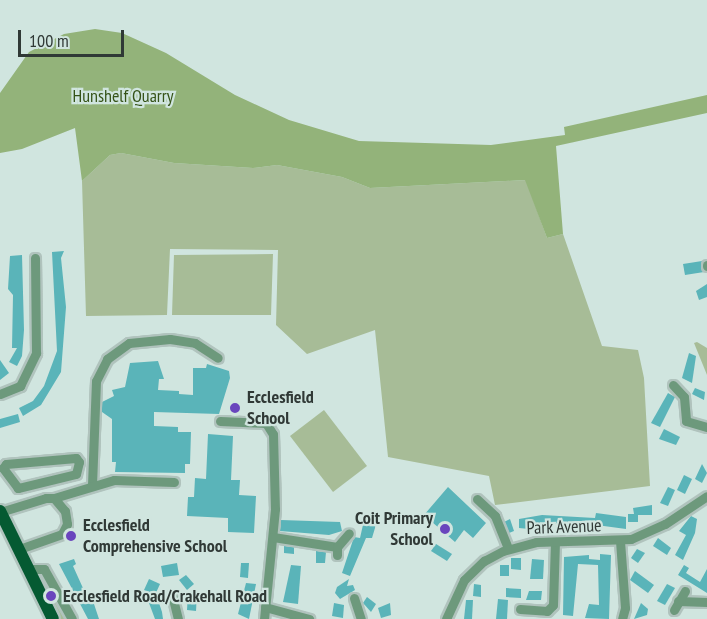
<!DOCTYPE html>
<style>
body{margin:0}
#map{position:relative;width:707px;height:619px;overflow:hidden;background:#d0e5df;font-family:"PT Sans Narrow",sans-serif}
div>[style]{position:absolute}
.green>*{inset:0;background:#a7bc97}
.forest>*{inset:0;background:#93b37a}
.building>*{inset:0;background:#5ab4b9}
.roads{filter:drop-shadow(2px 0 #b0c3bd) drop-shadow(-2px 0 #b0c3bd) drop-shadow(0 2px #b0c3bd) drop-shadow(0 -2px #b0c3bd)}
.minor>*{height:9px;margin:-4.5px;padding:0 4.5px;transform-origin:4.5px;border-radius:4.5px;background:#6d997c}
.major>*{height:12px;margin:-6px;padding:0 6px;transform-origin:6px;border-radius:6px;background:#055a32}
.dots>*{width:16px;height:16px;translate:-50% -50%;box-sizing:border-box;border:3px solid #d0e5df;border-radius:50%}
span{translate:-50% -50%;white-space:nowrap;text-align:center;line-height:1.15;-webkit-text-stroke:4.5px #d0e5df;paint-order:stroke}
.park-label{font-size:18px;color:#355318}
.poi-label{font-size:18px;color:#303936;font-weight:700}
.left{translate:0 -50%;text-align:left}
.right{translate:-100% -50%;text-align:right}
.street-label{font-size:18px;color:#303936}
.scale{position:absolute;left:18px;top:30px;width:106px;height:27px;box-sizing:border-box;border:3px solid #303936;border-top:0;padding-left:8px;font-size:18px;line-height:21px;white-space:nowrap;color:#303936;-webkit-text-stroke:4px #d0e5df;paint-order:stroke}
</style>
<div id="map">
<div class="green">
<div style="clip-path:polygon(121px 153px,174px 163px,253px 168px,277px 165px,342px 177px,370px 188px,526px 180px,547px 238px,563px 234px,602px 346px,638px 350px,644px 378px,650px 486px,495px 505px,489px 476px,388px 457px,375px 330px,307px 354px,276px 325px,278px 250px,170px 249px,167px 315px,86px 316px,82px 181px,110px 155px)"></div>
<div style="clip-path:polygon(273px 254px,271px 315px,172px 315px,174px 255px)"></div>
<div style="clip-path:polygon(697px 342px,707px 348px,707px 375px,694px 343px)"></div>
<div style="clip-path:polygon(324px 410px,367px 466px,333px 492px,290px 436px)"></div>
<div style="clip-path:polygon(41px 572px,69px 619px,59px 619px,36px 573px)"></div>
</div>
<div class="forest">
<div style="clip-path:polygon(95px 29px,122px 33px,166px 53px,235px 95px,289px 120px,359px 141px,491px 145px,565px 135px,564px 127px,707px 95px,707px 113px,556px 146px,563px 234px,547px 238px,525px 180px,370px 188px,342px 177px,277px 165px,253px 168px,174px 163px,121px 153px,110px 155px,82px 181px,75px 128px,22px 149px,0 153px,0 93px,29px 52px,64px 34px)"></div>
</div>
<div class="building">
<div style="clip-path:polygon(64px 251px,61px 258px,66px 307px,61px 372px,41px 405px,23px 416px,19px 408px,33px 401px,44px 386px,57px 351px,52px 252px)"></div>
<div style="clip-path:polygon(22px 255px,24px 330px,22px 356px,17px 366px,9px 362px,17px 348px,12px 348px,13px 295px,8px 289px,10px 256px)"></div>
<div style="clip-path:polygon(702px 261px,704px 272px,685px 275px,683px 264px)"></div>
<div style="clip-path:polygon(707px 284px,707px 297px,699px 300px,696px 291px)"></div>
<div style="clip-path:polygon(689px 353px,696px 356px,692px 383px,682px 378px)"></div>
<div style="clip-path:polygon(0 360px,9px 373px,0 380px)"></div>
<div style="clip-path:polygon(158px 361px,164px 379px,159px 379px,158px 390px,179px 391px,179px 394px,193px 395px,193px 368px,206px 368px,207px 364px,229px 371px,230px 378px,219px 414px,154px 412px,154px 426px,178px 427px,178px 432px,191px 432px,190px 464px,185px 464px,185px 473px,115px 472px,116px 462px,112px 462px,112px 419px,102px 412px,102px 402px,114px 396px,112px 390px,125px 387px,130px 363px)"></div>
<div style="clip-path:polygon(695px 388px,705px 392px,704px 400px,692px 394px)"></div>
<div style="clip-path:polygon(668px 393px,675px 397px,660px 427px,651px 423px)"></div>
<div style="clip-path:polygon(18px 414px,20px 422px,0 428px,0 419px)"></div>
<div style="clip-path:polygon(664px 429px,680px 437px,676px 445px,659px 439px)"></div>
<div style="clip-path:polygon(208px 434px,233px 436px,231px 480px,240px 480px,239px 495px,256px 496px,254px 533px,228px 532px,228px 518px,187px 516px,188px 497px,194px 497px,195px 478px,206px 479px)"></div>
<div style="clip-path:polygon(702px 464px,707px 473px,702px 483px,695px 479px)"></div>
<div style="clip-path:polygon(684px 475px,692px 479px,685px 494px,677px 490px)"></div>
<div style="clip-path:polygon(448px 487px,486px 523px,473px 538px,464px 530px,455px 542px,424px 515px)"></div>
<div style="clip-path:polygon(668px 487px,675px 490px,668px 506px,660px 503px)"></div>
<div style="clip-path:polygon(652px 505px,652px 515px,638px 515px,638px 522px,628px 522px,628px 514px,634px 514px,633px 508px)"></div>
<div style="clip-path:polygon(596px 513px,626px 517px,626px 529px,589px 524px,588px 529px,562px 523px,539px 524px,539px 530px,519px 528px,519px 519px,542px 515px,595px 518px)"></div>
<div style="clip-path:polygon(365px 516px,376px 517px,375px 528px,372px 538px,366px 538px,350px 576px,342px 573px,354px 537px,360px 538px)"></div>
<div style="clip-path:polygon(691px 516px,697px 519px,695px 533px,683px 560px,675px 555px,686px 535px,679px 531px)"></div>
<div style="clip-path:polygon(510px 519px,514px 531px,509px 533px,504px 522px)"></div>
<div style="clip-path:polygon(281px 520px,340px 522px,342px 531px,329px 535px,280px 531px)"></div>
<div style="clip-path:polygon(658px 538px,671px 548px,667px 555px,653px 546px)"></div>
<div style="clip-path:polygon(436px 544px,452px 554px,447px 561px,431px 551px)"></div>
<div style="clip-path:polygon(284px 546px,294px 547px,294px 554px,284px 553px)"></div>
<div style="clip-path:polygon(637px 549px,645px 553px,638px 563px,631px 558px)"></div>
<div style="clip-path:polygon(316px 551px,326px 552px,325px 563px,316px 563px)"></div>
<div style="clip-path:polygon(600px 554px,611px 555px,609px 619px,585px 618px,589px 604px,599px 605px,598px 565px,578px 564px,573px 616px,563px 615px,564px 557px,589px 555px,589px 559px,600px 560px)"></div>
<div style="clip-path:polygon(511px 558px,521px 558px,521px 570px,511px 569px)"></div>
<div style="clip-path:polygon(74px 559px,76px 564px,73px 566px,87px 597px,91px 595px,99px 619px,88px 619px,59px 564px)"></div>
<div style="clip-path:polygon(532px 559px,544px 560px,543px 579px,530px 579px)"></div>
<div style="clip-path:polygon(177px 563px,179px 575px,163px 577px,161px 566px)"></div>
<div style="clip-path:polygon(241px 563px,249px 563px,248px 578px,240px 577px)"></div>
<div style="clip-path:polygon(291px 565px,301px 566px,298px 604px,283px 602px)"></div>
<div style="clip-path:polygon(500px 565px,509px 565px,509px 576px,500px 576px)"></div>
<div style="clip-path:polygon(684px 565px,689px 568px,686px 573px,700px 582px,707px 569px,707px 593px,678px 575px)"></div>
<div style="clip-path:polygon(635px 571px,654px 585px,648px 593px,630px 580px)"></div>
<div style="clip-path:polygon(186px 575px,194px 584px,187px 590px,179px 580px)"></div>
<div style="clip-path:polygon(149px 579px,160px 584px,155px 595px,144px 590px)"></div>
<div style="clip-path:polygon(349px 579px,347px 586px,353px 585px,355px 590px,340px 599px,335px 593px,337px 587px)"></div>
<div style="clip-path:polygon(246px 583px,256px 584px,249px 619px,238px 614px)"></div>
<div style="clip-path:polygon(474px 584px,481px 585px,481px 597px,473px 596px)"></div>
<div style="clip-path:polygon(667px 584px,675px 588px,665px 605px,657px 601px)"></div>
<div style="clip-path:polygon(506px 588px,521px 589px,521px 598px,506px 597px)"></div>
<div style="clip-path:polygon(529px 591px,542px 591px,541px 600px,526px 600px)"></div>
<div style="clip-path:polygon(188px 592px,197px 593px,196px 611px,187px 610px)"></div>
<div style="clip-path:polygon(367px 597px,376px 604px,371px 612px,363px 603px)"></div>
<div style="clip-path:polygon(498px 599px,508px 600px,507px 619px,496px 619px)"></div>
<div style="clip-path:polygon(158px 600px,162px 612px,163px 619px,155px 619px,149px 603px)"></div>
<div style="clip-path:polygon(466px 600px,473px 600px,472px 619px,464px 619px)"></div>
<div style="clip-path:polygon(334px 603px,344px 605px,343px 618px,332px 616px)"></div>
<div style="clip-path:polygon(390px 603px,391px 615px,381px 618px,378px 608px)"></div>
<div style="clip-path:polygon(641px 603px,648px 609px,647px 615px,634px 619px)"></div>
</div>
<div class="roads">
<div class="minor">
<div style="left:707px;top:265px;width:1px;rotate:90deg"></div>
<div style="left:673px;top:385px;width:16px;rotate:47deg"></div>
<div style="left:684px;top:397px;width:24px;rotate:85deg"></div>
<div style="left:686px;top:421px;width:22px;rotate:16deg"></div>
<div style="left:0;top:394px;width:22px;rotate:-22deg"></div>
<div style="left:20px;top:386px;width:37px;rotate:-64deg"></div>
<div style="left:36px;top:353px;width:95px;rotate:-90.6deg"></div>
<div style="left:220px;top:421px;width:46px;rotate:2.5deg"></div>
<div style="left:266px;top:423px;width:13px;rotate:58deg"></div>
<div style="left:273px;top:434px;width:75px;rotate:88.5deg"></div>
<div style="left:275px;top:509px;width:111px;rotate:95.7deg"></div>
<div style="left:76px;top:458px;width:5px;rotate:53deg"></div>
<div style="left:79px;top:462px;width:12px;rotate:104deg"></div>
<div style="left:76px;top:474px;width:60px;rotate:166.4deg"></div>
<div style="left:18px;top:488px;width:25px;rotate:-127deg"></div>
<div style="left:3px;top:468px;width:5px;rotate:-53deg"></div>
<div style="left:6px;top:464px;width:70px;rotate:-4.9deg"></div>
<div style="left:92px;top:485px;width:104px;rotate:-87.8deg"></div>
<div style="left:96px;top:381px;width:25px;rotate:-63deg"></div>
<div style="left:107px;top:359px;width:27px;rotate:-36deg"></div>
<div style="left:129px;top:343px;width:41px;rotate:-5.6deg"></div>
<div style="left:170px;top:339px;width:25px;rotate:9deg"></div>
<div style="left:195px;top:343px;width:27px;rotate:33deg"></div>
<div style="left:54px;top:498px;width:63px;rotate:-16.7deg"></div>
<div style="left:114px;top:480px;width:60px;rotate:1.9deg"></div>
<div style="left:477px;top:499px;width:25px;rotate:43deg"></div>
<div style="left:495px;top:516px;width:35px;rotate:68deg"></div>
<div style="left:0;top:512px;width:48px;rotate:-16.9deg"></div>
<div style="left:46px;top:498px;width:8px"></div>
<div style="left:54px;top:498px;width:17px;rotate:50deg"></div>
<div style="left:65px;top:511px;width:13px;rotate:81deg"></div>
<div style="left:67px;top:524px;width:11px;rotate:117deg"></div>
<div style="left:62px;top:534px;width:46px;rotate:160.8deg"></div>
<div style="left:273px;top:537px;width:65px;rotate:8.9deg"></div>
<div style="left:337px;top:547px;width:8px;rotate:90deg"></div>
<div style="left:620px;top:541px;width:67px;rotate:85.7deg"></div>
<div style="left:625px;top:608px;width:11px;rotate:105deg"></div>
<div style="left:337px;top:547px;width:18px;rotate:-49deg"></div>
<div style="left:29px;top:569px;width:15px"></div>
<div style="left:44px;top:569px;width:57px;rotate:60.8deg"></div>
<div style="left:172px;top:595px;width:25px;rotate:76deg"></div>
<div style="left:354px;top:598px;width:22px;rotate:72deg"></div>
<div style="left:678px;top:601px;width:29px;rotate:2deg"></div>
<div style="left:265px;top:607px;width:46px;rotate:15.3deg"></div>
<div style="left:520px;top:609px;width:27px;rotate:4deg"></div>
<div style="left:547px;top:611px;width:8px;rotate:-45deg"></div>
<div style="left:553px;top:605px;width:63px;rotate:-88.2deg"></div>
<div style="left:674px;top:610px;width:22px;rotate:-60deg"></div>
<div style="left:446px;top:619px;width:43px;rotate:-65.2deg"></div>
<div style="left:464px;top:580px;width:28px;rotate:-44deg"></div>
<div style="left:484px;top:561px;width:21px;rotate:-28deg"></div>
<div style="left:503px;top:551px;width:34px;rotate:-15deg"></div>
<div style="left:536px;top:542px;width:95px;rotate:-1.8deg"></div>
<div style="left:631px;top:539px;width:37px;rotate:-24deg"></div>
<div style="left:665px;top:524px;width:50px;rotate:-33.7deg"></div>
</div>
<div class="major">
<div style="left:0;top:511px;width:120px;rotate:63.9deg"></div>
</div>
</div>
<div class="dots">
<div style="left:235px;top:408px;background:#6945bd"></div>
<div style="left:445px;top:529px;background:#6945bd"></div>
<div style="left:71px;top:536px;background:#6945bd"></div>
<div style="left:51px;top:596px;background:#6945bd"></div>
</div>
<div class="park-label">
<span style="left:123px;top:96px">Hunshelf Quarry</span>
</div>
<div class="poi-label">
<span class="left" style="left:247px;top:408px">Ecclesfield<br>School</span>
<span class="right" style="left:433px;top:529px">Coit Primary<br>School</span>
<span class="left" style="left:83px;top:536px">Ecclesfield<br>Comprehensive School</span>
<span class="left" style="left:63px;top:596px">Ecclesfield Road/Crakehall Road</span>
</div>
<div class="street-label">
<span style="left:564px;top:527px;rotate:-2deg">Park Avenue</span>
</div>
<div class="scale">100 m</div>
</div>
